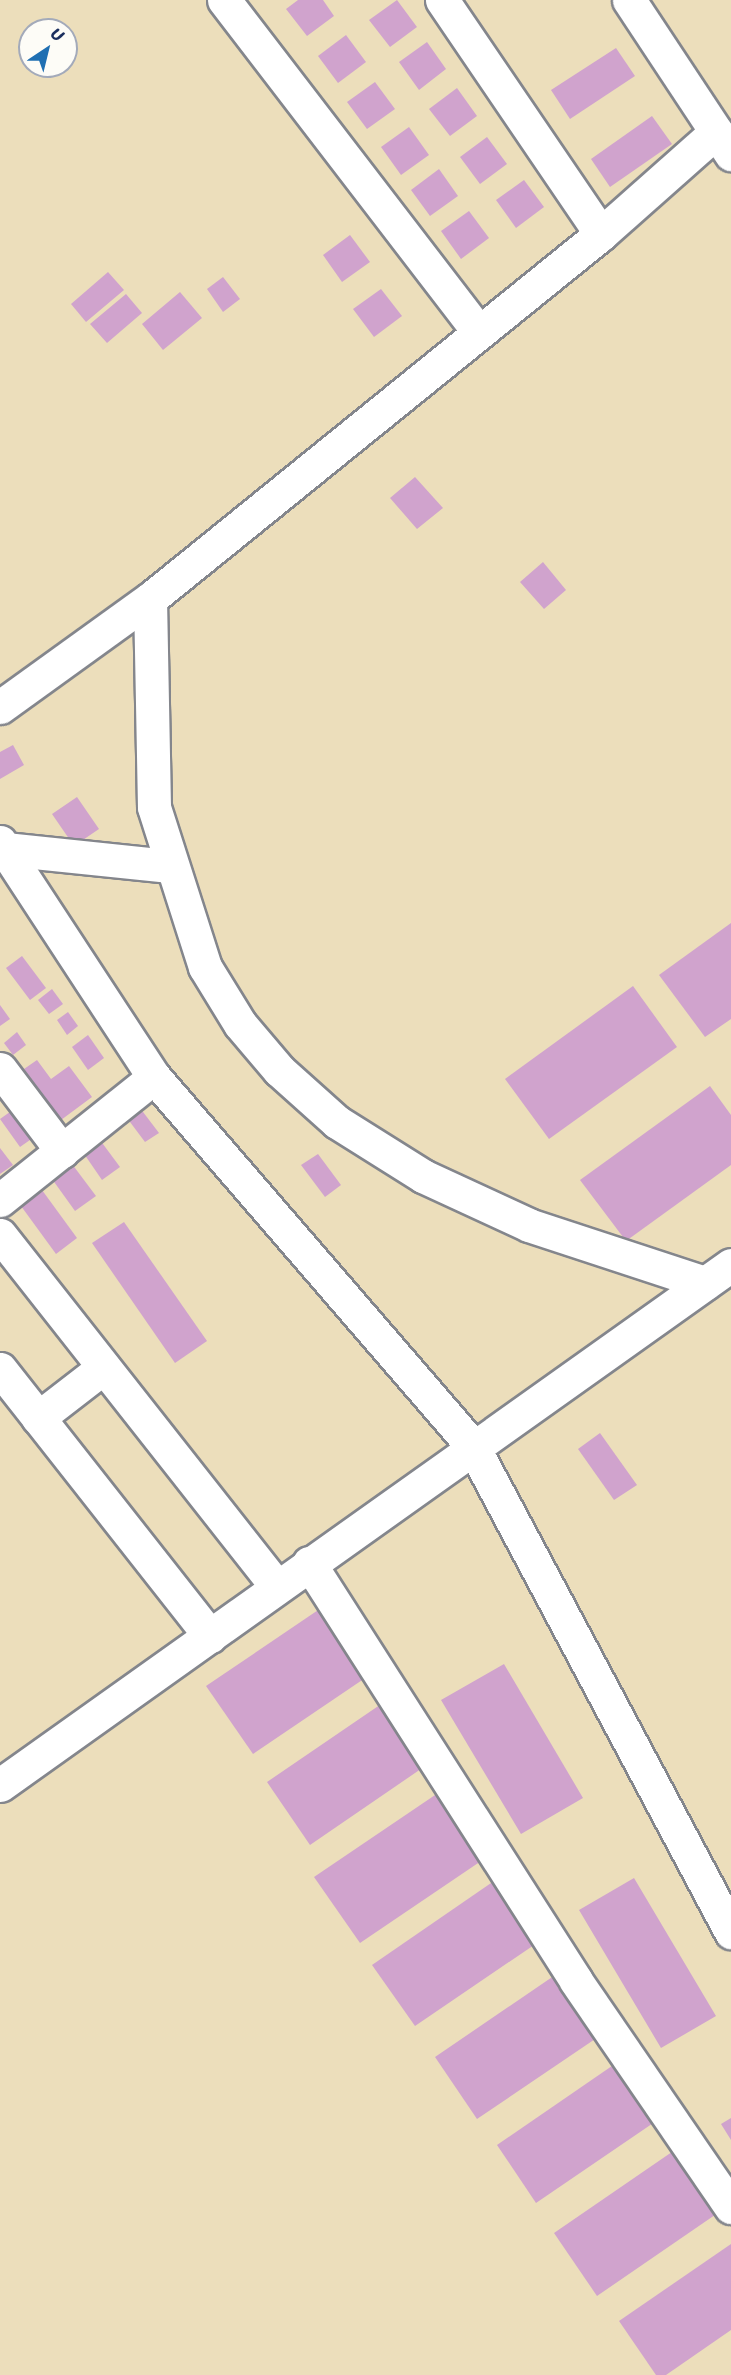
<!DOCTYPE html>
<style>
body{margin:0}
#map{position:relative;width:731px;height:2375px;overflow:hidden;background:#ecdebb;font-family:Sriracha,sans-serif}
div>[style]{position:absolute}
.building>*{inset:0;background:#d0a3cd}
.roads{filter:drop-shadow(2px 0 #84868c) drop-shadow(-2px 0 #84868c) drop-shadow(0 2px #84868c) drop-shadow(0 -2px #84868c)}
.minor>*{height:33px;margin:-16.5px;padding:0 16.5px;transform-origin:16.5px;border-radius:16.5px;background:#fff}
span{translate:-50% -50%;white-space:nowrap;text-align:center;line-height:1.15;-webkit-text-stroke:6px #fdfcf7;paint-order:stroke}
.north{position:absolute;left:18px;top:18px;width:60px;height:60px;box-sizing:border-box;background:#fdfcf7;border:2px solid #a3aaba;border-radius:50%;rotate:35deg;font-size:16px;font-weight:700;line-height:24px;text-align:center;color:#1b2f5e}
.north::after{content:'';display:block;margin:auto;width:21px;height:27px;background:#1f6fb2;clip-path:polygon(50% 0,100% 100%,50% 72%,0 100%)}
</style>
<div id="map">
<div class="building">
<div style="clip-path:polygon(298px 0,323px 0,334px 16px,307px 36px,286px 9px)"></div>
<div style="clip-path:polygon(397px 0,417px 27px,390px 47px,369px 20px)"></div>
<div style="clip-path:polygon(346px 35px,366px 62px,338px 83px,318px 56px)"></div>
<div style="clip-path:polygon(427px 42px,446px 69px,419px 90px,399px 62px)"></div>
<div style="clip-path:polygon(616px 48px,635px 76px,570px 119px,551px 90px)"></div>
<div style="clip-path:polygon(375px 82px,395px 109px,367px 129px,347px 102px)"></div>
<div style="clip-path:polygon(457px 88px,477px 116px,450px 136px,429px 109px)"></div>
<div style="clip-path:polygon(652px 116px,672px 144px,610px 187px,591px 159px)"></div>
<div style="clip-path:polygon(409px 127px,429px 155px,401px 175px,381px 147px)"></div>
<div style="clip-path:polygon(487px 137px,507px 164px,480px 184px,460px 157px)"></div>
<div style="clip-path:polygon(439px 169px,458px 196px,430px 216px,411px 190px)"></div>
<div style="clip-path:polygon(524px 180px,544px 207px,516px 228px,496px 200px)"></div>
<div style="clip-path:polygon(469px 211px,489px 238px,461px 259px,441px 231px)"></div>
<div style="clip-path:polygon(350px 235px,370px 262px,342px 282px,323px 255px)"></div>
<div style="clip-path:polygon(108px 272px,124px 290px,86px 322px,71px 304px)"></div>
<div style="clip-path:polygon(223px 277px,240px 299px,223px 312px,207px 289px)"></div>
<div style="clip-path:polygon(381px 289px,402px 316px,374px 337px,353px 309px)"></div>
<div style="clip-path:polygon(180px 292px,202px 318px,163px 350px,142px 324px)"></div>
<div style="clip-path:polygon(126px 294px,142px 313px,107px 343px,90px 324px)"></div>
<div style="clip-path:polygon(415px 477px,443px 508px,417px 529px,390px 498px)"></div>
<div style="clip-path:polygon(543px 562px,566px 590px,544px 609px,520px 582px)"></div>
<div style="clip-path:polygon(13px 745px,24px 765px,0 779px,0 752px)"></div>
<div style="clip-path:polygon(77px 797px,99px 829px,74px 846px,52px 814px)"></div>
<div style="clip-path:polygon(731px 923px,731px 1019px,705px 1037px,659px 975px)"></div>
<div style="clip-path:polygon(22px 956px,46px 988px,30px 1000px,6px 968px)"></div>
<div style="clip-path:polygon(633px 986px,677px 1047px,549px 1139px,505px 1079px)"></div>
<div style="clip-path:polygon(52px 989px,63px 1004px,49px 1014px,38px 1000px)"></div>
<div style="clip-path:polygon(0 1005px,10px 1019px,0 1026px)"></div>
<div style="clip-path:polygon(68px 1012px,78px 1026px,67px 1035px,57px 1020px)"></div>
<div style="clip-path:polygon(17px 1032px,26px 1045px,13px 1055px,4px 1043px)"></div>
<div style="clip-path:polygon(88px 1035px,104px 1058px,88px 1070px,72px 1047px)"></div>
<div style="clip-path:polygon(37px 1060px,51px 1079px,69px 1066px,92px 1097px,61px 1120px,24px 1069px)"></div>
<div style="clip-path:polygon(710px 1086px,731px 1115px,731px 1165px,626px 1241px,580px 1180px)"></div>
<div style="clip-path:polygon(17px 1107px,37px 1135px,20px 1147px,0 1119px)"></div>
<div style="clip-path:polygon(140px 1108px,159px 1133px,145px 1142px,127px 1118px)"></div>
<div style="clip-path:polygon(97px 1136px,120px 1167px,102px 1180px,80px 1148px)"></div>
<div style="clip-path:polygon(0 1148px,13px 1165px,0 1174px)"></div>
<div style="clip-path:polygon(318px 1154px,341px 1185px,325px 1197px,301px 1165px)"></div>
<div style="clip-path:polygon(72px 1164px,96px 1196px,75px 1211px,52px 1179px)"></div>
<div style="clip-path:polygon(42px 1190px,77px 1238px,56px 1254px,21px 1206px)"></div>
<div style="clip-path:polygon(124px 1222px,207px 1341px,175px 1363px,92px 1243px)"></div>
<div style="clip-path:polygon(600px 1433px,637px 1485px,614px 1500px,578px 1449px)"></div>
<div style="clip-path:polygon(330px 1602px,377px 1670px,253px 1754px,206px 1686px)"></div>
<div style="clip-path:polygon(504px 1664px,583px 1798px,521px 1834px,441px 1700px)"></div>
<div style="clip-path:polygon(390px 1698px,434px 1760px,310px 1845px,267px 1782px)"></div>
<div style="clip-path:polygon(441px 1791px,487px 1857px,360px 1943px,314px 1877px)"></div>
<div style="clip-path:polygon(634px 1878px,716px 2016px,661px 2048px,579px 1910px)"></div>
<div style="clip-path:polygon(494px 1881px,537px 1943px,415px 2026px,372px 1965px)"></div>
<div style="clip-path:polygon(561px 1971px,604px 2033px,477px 2119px,435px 2057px)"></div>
<div style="clip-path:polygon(625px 2057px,665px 2115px,536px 2203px,497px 2145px)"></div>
<div style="clip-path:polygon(731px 2118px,731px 2140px,721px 2124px)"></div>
<div style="clip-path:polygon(685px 2143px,728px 2206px,597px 2296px,554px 2233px)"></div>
<div style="clip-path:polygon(731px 2244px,731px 2330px,666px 2375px,656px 2375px,619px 2321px)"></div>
</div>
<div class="roads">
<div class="minor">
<div style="left:224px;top:0;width:416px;rotate:52.5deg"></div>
<div style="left:442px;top:0;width:283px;rotate:55.8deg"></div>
<div style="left:629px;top:0;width:185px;rotate:56.5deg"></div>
<div style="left:0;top:707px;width:185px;rotate:-35.8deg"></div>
<div style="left:0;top:842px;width:281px;rotate:56.8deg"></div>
<div style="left:154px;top:1077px;width:486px;rotate:49.2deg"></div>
<div style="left:472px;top:1445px;width:552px;rotate:61.99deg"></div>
<div style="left:5px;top:849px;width:166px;rotate:5.9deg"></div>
<div style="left:0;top:1069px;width:103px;rotate:52.9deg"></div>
<div style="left:0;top:1200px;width:197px;rotate:-38.6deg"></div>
<div style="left:0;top:1235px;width:448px;rotate:51.8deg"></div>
<div style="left:705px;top:1283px;width:185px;rotate:-161.8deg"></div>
<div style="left:529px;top:1225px;width:117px;rotate:-155.2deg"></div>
<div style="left:423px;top:1176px;width:102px;rotate:-147.9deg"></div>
<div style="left:337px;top:1122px;width:78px;rotate:-138.1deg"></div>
<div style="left:279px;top:1070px;width:60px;rotate:-130.3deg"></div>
<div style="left:240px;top:1024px;width:67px;rotate:-121.6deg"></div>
<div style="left:205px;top:967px;width:168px;rotate:-107.7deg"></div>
<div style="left:154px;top:807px;width:208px;rotate:-91.1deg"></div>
<div style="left:150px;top:599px;width:580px;rotate:-38.98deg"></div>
<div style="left:601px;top:234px;width:154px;rotate:-41.6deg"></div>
<div style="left:0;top:1369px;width:340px;rotate:51.8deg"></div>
<div style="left:38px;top:1418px;width:83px;rotate:-37.7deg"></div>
<div style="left:309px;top:1563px;width:496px;rotate:57.4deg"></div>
<div style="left:576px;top:1981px;width:274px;rotate:55.6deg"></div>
<div style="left:0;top:1785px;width:897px;rotate:-35.43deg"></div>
</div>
</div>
<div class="north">U</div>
</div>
